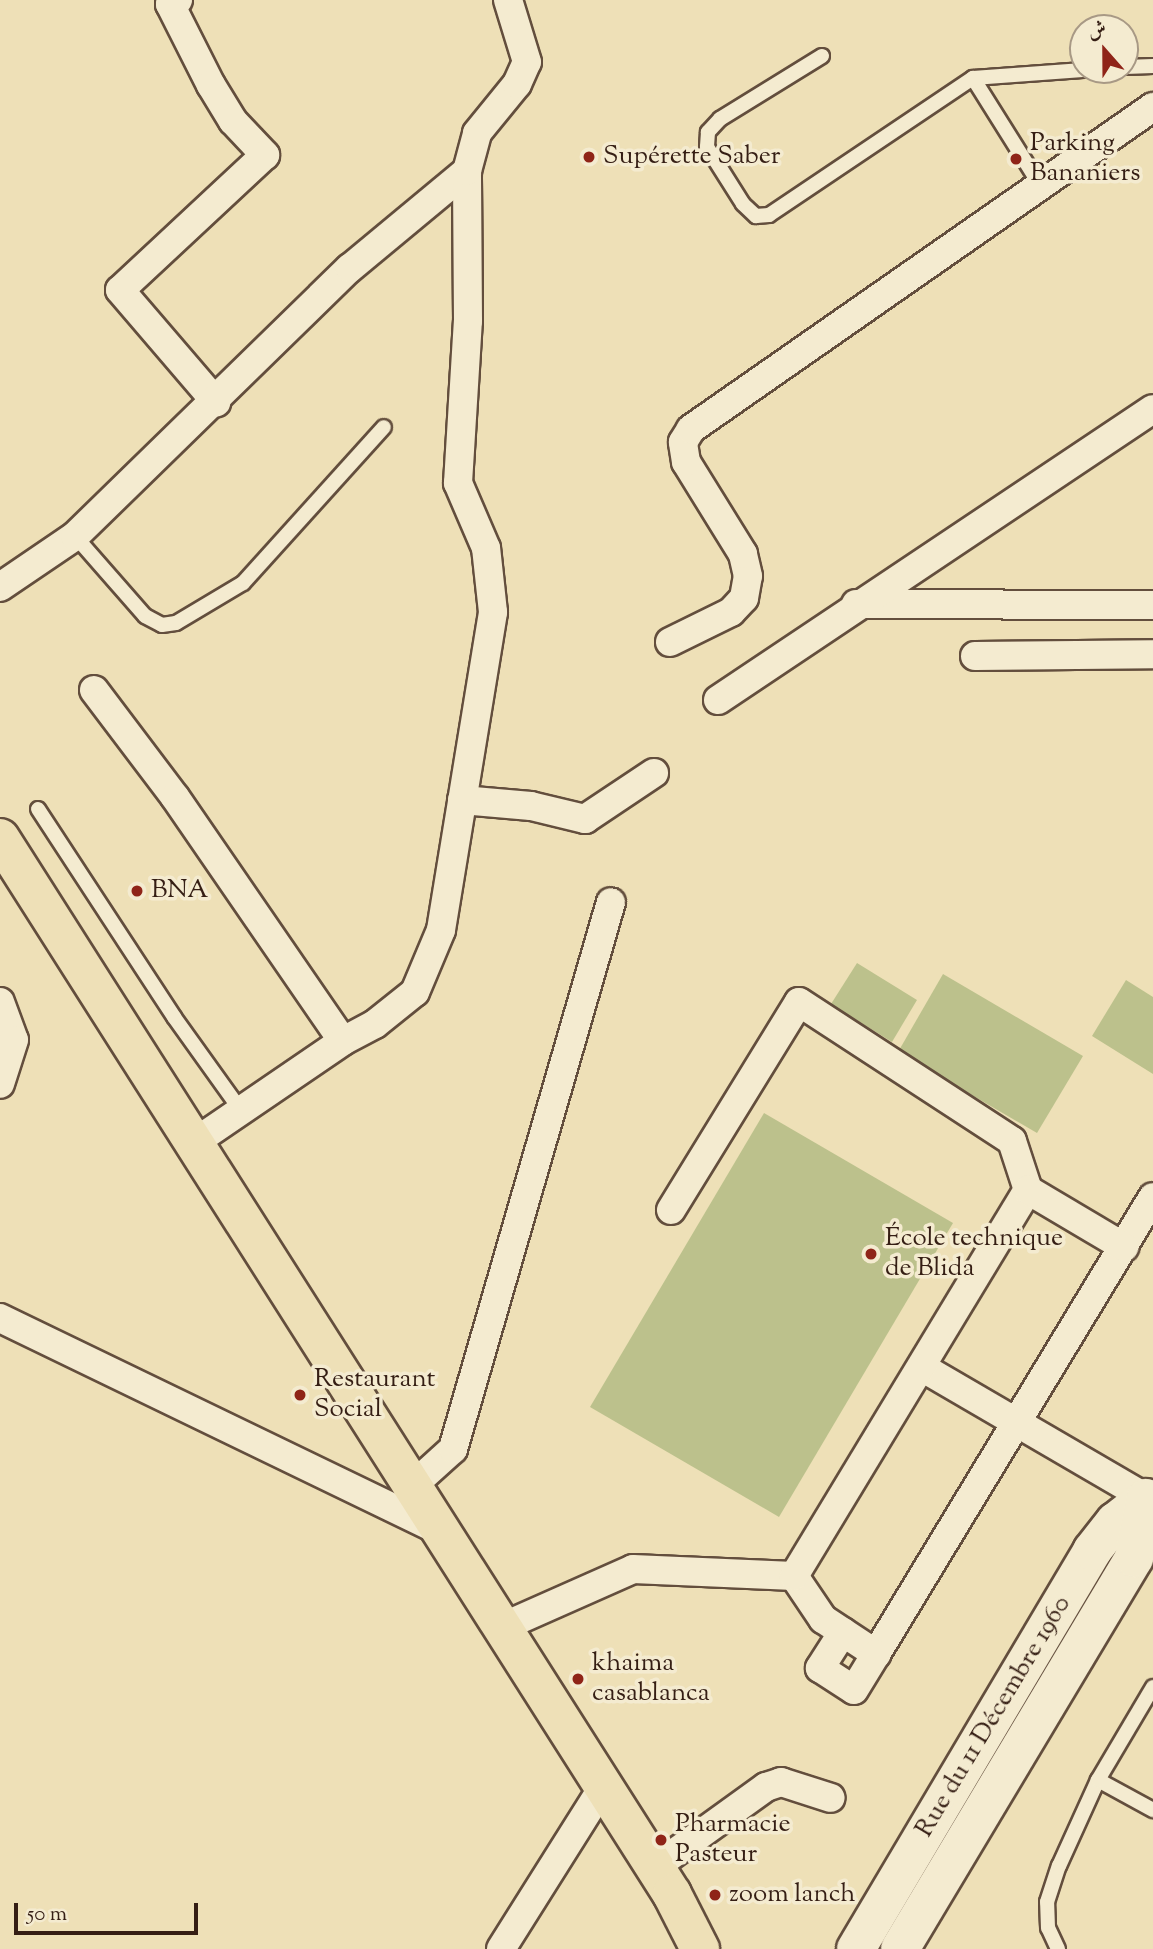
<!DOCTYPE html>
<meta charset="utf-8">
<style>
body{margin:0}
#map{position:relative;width:1153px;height:1949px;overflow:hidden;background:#eee0b7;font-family:"Sorts Mill Goudy",Amiri,serif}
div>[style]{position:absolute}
.green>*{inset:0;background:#bcc18c}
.roads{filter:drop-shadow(2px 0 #634e3d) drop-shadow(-2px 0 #634e3d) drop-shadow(0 2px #634e3d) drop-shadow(0 -2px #634e3d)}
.service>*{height:14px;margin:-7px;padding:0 7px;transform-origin:7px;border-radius:7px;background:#f4ebd0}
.minor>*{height:28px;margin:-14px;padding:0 14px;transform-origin:14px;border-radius:14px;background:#f4ebd0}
.secondary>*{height:38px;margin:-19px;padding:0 19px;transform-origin:19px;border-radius:19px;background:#f4ebd0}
.primary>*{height:38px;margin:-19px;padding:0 19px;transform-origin:19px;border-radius:19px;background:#eee0b7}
.dots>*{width:19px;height:19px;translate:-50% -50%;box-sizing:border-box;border:4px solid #f4ebd0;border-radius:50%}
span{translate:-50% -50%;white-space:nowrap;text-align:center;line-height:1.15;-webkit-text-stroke:7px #f4ebd0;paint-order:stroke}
.poi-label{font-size:26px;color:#351e14}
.left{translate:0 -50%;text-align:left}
.street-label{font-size:26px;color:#351e14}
.north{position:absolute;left:1069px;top:14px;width:70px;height:70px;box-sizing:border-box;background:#f4ebd0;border:2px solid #a89985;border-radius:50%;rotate:339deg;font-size:19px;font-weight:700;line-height:28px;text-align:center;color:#351e14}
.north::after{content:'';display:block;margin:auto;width:24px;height:32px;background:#8f2418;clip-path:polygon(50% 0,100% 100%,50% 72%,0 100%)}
.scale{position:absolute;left:14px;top:1903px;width:184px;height:32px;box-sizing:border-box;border:4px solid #351e14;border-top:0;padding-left:9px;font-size:21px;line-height:24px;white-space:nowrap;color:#351e14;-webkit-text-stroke:5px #f4ebd0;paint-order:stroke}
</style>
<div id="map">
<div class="green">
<div style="clip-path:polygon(857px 963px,917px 1000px,892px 1042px,831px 1004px)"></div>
<div style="clip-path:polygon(943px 974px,1083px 1056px,1037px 1133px,898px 1052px)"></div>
<div style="clip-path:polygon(1126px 980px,1153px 997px,1153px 1074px,1092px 1036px)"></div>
<div style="clip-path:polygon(764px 1113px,953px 1223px,779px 1517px,590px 1407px)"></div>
</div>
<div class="roads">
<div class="service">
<div style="left:822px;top:56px;width:120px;rotate:148.3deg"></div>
<div style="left:720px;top:119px;width:18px;rotate:133deg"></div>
<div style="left:708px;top:132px;width:15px;rotate:94deg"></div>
<div style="left:707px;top:147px;width:67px;rotate:57.7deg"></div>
<div style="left:743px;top:204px;width:18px;rotate:43deg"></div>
<div style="left:756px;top:216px;width:13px;rotate:-4deg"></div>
<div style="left:769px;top:215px;width:246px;rotate:-33.9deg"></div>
<div style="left:973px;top:78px;width:126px;rotate:57.9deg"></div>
<div style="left:1125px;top:67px;width:28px;rotate:-2deg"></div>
<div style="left:973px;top:78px;width:110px;rotate:-4.2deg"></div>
<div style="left:75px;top:536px;width:106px;rotate:48.8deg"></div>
<div style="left:145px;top:616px;width:19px;rotate:28deg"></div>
<div style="left:162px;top:625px;width:14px;rotate:-8deg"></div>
<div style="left:176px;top:623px;width:78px;rotate:-30.8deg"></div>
<div style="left:243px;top:583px;width:210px;rotate:-47.9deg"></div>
<div style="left:38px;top:809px;width:249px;rotate:56.8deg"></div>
<div style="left:174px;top:1017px;width:117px;rotate:54.4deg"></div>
<div style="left:1098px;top:1780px;width:63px;rotate:28.6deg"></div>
<div style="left:1058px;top:1949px;width:23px;rotate:-115deg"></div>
<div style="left:1048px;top:1928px;width:26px;rotate:-92deg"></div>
<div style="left:1047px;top:1902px;width:38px;rotate:-72deg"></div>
<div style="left:1059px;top:1866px;width:94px;rotate:-65.6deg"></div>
<div style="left:1098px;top:1780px;width:108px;rotate:-59.4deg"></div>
</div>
<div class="minor">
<div style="left:178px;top:0;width:9px;rotate:153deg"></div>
<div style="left:170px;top:4px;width:91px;rotate:63.2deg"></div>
<div style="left:211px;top:85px;width:42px;rotate:58.6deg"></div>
<div style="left:233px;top:121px;width:47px;rotate:46.7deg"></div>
<div style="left:265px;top:155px;width:198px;rotate:137deg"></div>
<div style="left:120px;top:290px;width:148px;rotate:49.4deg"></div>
<div style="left:0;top:587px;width:91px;rotate:-34.2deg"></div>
<div style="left:75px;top:536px;width:384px;rotate:-44.3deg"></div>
<div style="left:350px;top:268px;width:152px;rotate:-39.7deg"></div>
<div style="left:856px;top:604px;width:297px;rotate:0.2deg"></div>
<div style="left:670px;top:642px;width:68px;rotate:-26.2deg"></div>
<div style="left:731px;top:612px;width:19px;rotate:-47deg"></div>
<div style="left:744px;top:598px;width:22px;rotate:-80deg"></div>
<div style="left:748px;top:576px;width:23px;rotate:-103deg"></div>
<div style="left:743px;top:554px;width:108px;rotate:-121.8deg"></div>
<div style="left:686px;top:462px;width:20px;rotate:-99deg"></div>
<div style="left:683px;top:442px;width:15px;rotate:-58deg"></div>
<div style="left:691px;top:429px;width:563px;rotate:-34.88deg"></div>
<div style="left:975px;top:656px;width:178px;rotate:-0.6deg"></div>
<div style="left:94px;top:690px;width:134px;rotate:52.9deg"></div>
<div style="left:175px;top:797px;width:296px;rotate:55.5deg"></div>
<div style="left:718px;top:700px;width:523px;rotate:-33.78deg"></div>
<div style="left:462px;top:800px;width:69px;rotate:5deg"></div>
<div style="left:531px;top:806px;width:56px;rotate:13.5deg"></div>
<div style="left:585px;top:819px;width:83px;rotate:-33.7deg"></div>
<div style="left:0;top:1002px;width:40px;rotate:69.8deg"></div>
<div style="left:14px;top:1040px;width:46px;rotate:107.7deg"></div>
<div style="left:195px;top:1142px;width:179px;rotate:-34.3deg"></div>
<div style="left:343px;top:1041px;width:36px;rotate:-28deg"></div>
<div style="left:375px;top:1024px;width:51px;rotate:-38.7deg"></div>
<div style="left:415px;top:992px;width:67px;rotate:-67.2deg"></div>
<div style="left:441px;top:930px;width:322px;rotate:-80.7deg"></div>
<div style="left:493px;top:612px;width:64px;rotate:-96.2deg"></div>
<div style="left:486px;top:548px;width:71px;rotate:-113.3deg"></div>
<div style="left:458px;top:483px;width:162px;rotate:-86.5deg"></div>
<div style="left:468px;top:321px;width:150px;rotate:-90.4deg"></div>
<div style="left:467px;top:171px;width:39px;rotate:-75deg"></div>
<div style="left:477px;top:133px;width:63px;rotate:-50.8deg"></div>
<div style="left:517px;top:84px;width:24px;rotate:-66deg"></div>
<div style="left:527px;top:62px;width:65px;rotate:-107deg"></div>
<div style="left:671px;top:1210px;width:244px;rotate:-58.4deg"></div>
<div style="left:799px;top:1002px;width:254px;rotate:33.1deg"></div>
<div style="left:1012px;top:1141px;width:52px;rotate:71.9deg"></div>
<div style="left:0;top:1318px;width:484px;rotate:25.8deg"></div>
<div style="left:923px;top:1368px;width:258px;rotate:30.2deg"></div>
<div style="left:410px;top:1488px;width:58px;rotate:-42.2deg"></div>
<div style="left:453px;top:1449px;width:569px;rotate:-73.89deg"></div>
<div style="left:794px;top:1576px;width:52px;rotate:56deg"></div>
<div style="left:823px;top:1619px;width:64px;rotate:33.4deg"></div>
<div style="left:876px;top:1654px;width:534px;rotate:-58.78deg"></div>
<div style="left:500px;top:1628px;width:145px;rotate:-23.9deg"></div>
<div style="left:633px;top:1569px;width:161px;rotate:2.5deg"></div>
<div style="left:794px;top:1576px;width:451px;rotate:-58.8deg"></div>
<div style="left:1028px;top:1190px;width:112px;rotate:30.7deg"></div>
<div style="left:843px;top:1632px;width:43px;rotate:122.6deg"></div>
<div style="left:820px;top:1668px;width:40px;rotate:32.9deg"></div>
<div style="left:854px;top:1690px;width:42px;rotate:-58.6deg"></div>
<div style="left:655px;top:1867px;width:137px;rotate:-35.8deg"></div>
<div style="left:766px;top:1787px;width:16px;rotate:-18deg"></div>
<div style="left:781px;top:1782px;width:52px;rotate:17.7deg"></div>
<div style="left:501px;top:1949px;width:191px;rotate:-57.8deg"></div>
</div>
<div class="secondary">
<div style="left:856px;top:1949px;width:463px;rotate:-59.3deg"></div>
<div style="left:1092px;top:1551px;width:37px;rotate:-52deg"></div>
<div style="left:1115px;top:1522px;width:39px;rotate:-38deg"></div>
<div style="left:900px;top:1949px;width:456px;rotate:-59.1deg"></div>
<div style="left:1134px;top:1558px;width:61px;rotate:-78.7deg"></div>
</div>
<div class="primary">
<div style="left:0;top:838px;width:1252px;rotate:57.53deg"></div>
<div style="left:672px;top:1894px;width:62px;rotate:63deg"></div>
</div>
</div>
<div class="dots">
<div style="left:589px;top:157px;background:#8f2418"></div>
<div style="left:1016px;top:159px;background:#8f2418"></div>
<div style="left:137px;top:891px;background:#8f2418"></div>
<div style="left:871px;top:1254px;background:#8f2418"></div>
<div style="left:300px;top:1395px;background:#8f2418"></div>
<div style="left:578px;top:1679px;background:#8f2418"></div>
<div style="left:661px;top:1840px;background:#8f2418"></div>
<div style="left:715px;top:1895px;background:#8f2418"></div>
</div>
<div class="poi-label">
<span class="left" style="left:1030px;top:159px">Parking<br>Bananiers</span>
<span class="left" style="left:603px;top:157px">Supérette Saber</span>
<span class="left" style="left:151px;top:891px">BNA</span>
<span class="left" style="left:885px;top:1254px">École technique<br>de Blida</span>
<span class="left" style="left:314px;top:1395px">Restaurant<br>Social</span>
<span class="left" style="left:592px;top:1679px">khaima<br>casablanca</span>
<span class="left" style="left:675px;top:1840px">Pharmacie<br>Pasteur</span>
<span class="left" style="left:729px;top:1895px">zoom lanch</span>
</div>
<div class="street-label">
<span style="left:994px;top:1717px;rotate:-59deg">Rue du 11 Décembre 1960</span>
</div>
<div class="north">ش</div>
<div class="scale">50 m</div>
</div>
